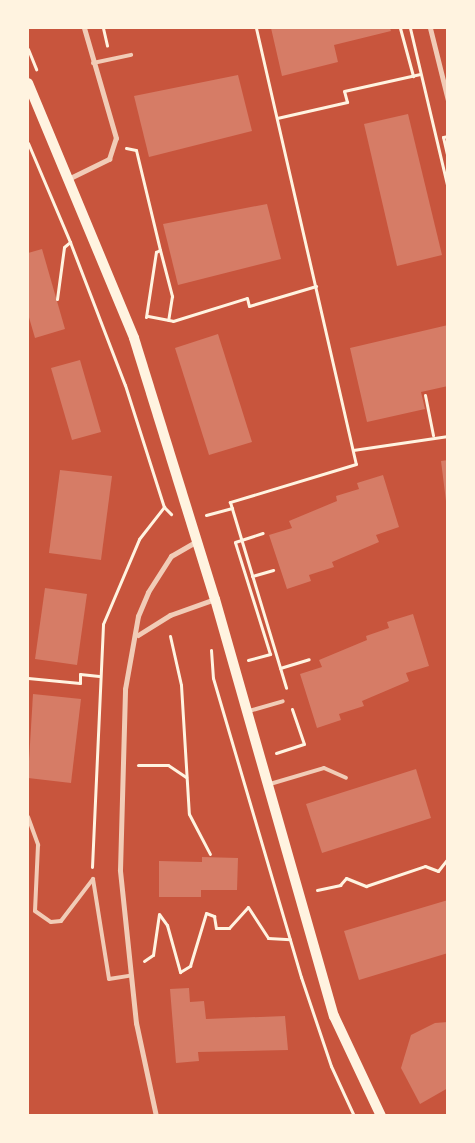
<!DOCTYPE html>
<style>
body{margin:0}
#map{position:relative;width:475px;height:1143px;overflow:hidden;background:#c8553d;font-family:Jost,sans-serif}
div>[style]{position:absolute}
.building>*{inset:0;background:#d67c66}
.path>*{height:3px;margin:-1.5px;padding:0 1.5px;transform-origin:1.5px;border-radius:1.5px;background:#fff3e0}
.service>*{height:4px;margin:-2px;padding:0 2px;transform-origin:2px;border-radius:2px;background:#f1ccb7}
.minor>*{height:5px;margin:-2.5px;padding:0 2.5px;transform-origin:2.5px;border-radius:2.5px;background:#f1ccb7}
.secondary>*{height:10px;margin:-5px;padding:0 5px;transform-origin:5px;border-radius:5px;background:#fff3e0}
span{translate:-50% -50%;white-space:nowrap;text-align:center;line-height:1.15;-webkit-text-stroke:4.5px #fff3e0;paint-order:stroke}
.frame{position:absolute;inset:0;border:29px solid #fff3e0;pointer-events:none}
</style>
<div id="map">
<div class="building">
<div style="clip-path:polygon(271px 28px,390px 28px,391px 31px,334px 45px,338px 62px,282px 76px)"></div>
<div style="clip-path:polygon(238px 75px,252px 131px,149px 157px,134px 96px)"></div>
<div style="clip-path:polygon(408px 114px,442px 255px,397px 266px,364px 124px)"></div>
<div style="clip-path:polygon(267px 204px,281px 259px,178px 285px,163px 224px)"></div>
<div style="clip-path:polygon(42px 249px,65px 329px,35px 338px,28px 314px,28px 253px)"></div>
<div style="clip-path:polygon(448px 325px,448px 386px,421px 392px,425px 409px,367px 422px,350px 348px)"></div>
<div style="clip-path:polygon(218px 334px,252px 442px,209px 455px,175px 348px)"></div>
<div style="clip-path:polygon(80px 360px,101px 432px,72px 440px,51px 368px)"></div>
<div style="clip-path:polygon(448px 460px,448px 501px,446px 501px,441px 461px)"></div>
<div style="clip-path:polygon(60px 470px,112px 476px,101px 560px,49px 553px)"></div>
<div style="clip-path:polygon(383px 475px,399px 527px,376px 535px,379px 542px,332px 562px,334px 567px,309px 575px,311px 581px,287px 589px,269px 535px,292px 528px,289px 521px,337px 501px,336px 496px,359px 489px,357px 483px)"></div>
<div style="clip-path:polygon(45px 588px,87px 594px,77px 665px,35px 659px)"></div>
<div style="clip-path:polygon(413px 614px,429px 666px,406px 673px,409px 681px,362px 701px,364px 706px,339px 714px,341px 720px,317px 728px,300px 674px,322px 667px,319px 660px,367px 640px,366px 636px,389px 628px,387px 622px)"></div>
<div style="clip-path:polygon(33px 694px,81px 699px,71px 783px,28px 778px)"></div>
<div style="clip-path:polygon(416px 769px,431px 818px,322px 853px,306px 804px)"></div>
<div style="clip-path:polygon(202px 857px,238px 858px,237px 890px,201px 890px,201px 897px,159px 897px,159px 861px,202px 862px)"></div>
<div style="clip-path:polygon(448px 900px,448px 953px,359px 980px,344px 931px)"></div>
<div style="clip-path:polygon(189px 988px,190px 1002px,204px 1001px,206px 1019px,285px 1016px,288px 1050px,198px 1052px,199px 1061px,176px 1063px,170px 989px)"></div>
<div style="clip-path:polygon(448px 1022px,448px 1088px,420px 1104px,401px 1068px,411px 1035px,435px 1023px)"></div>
</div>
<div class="path">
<div style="left:103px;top:28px;width:18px;rotate:77deg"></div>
<div style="left:256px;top:28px;width:447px;rotate:77.1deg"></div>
<div style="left:356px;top:464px;width:132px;rotate:163.2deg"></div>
<div style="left:230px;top:502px;width:194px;rotate:73.2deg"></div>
<div style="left:400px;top:28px;width:50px;rotate:74.8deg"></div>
<div style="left:410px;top:28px;width:165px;rotate:76.7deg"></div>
<div style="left:28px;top:49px;width:22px;rotate:68deg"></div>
<div style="left:277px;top:118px;width:72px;rotate:-12.9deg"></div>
<div style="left:347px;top:102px;width:11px;rotate:-105deg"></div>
<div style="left:344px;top:91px;width:78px;rotate:-12.6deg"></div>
<div style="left:448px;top:136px;width:5px;rotate:169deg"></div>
<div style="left:443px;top:137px;width:23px;rotate:77deg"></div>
<div style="left:28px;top:143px;width:108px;rotate:67deg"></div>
<div style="left:70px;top:242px;width:153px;rotate:69deg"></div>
<div style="left:125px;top:385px;width:128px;rotate:72.3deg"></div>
<div style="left:164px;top:507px;width:10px;rotate:45deg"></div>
<div style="left:126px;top:148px;width:10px;rotate:11deg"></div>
<div style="left:136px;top:150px;width:103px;rotate:76.5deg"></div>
<div style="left:160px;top:250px;width:48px;rotate:75.4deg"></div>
<div style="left:172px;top:296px;width:24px;rotate:99deg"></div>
<div style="left:57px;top:299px;width:52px;rotate:-82.3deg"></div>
<div style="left:64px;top:247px;width:8px;rotate:-40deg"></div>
<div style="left:148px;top:316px;width:25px;rotate:11deg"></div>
<div style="left:173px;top:321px;width:77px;rotate:-17.3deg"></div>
<div style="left:247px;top:298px;width:8px;rotate:76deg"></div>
<div style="left:249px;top:306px;width:70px;rotate:-16.6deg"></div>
<div style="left:146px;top:317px;width:66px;rotate:-81.3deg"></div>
<div style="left:156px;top:252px;width:4px;rotate:-27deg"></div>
<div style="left:425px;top:395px;width:41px;rotate:78.7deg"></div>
<div style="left:353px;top:450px;width:96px;rotate:-8.4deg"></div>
<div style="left:206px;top:515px;width:27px;rotate:-15deg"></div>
<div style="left:252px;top:576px;width:22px;rotate:-16deg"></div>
<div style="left:170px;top:636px;width:50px;rotate:77.3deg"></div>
<div style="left:181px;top:685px;width:129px;rotate:86.5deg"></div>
<div style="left:189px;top:814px;width:45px;rotate:62.3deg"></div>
<div style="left:211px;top:650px;width:28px;rotate:86deg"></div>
<div style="left:213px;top:678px;width:312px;rotate:73.6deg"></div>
<div style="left:301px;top:977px;width:94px;rotate:71.4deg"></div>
<div style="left:331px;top:1066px;width:55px;rotate:65.3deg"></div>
<div style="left:248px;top:660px;width:23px;rotate:-15deg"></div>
<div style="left:270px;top:654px;width:117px;rotate:-107.4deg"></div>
<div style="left:235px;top:542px;width:29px;rotate:-18deg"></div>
<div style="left:280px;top:668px;width:30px;rotate:-17deg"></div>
<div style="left:28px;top:678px;width:52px;rotate:5.5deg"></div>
<div style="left:80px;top:683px;width:9px;rotate:-90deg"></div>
<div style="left:80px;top:674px;width:19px;rotate:6deg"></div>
<div style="left:276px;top:753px;width:29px;rotate:-18deg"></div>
<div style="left:304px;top:744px;width:37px;rotate:-109deg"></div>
<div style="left:138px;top:765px;width:30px"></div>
<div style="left:168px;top:765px;width:22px;rotate:34deg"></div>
<div style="left:92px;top:867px;width:243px;rotate:-87.4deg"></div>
<div style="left:103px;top:624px;width:92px;rotate:-67deg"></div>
<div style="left:139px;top:539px;width:41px;rotate:-52deg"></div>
<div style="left:317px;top:890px;width:24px;rotate:-12deg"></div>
<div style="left:340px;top:885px;width:9px;rotate:-49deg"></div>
<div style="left:346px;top:878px;width:22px;rotate:22deg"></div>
<div style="left:366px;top:886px;width:62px;rotate:-18.7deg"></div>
<div style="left:425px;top:866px;width:14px;rotate:21deg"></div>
<div style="left:438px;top:871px;width:16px;rotate:-52deg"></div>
<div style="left:144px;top:961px;width:11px;rotate:-34deg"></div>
<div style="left:153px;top:955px;width:41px;rotate:-81.7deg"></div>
<div style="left:159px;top:914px;width:14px;rotate:54deg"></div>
<div style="left:167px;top:925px;width:49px;rotate:74.5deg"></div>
<div style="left:180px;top:972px;width:12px;rotate:-31deg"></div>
<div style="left:190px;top:966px;width:55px;rotate:-73.2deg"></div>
<div style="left:206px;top:913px;width:9px;rotate:21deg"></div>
<div style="left:214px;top:916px;width:12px;rotate:81deg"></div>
<div style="left:216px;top:928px;width:13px"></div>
<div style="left:229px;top:928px;width:28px;rotate:-48deg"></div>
<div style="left:248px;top:907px;width:37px;rotate:57deg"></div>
<div style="left:268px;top:938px;width:22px;rotate:3deg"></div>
</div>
<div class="service">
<div style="left:93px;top:63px;width:39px;rotate:-12deg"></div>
<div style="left:249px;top:711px;width:35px;rotate:-16deg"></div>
<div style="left:270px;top:784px;width:56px;rotate:-16.5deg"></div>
<div style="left:324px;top:768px;width:24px;rotate:24deg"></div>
<div style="left:28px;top:817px;width:30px;rotate:70deg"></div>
<div style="left:38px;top:845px;width:66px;rotate:92.6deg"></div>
<div style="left:35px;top:911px;width:19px;rotate:35deg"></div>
<div style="left:51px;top:922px;width:10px;rotate:-6deg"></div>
<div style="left:61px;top:921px;width:53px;rotate:-52.7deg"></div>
<div style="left:93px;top:879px;width:101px;rotate:80.9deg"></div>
<div style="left:109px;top:979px;width:20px;rotate:-9deg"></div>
</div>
<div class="minor">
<div style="left:430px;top:28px;width:74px;rotate:76deg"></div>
<div style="left:68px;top:179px;width:46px;rotate:-26deg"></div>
<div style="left:109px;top:159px;width:22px;rotate:-72deg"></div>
<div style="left:116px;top:138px;width:115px;rotate:-106.2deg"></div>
<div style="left:138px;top:635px;width:38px;rotate:-32deg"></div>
<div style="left:170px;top:615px;width:48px;rotate:-19.6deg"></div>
<div style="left:156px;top:1116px;width:95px;rotate:-102.1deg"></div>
<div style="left:136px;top:1023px;width:154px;rotate:-96deg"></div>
<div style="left:120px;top:870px;width:181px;rotate:-88.4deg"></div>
<div style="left:125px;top:689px;width:74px;rotate:-79.9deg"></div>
<div style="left:138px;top:616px;width:26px;rotate:-67deg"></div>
<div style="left:148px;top:592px;width:43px;rotate:-57.4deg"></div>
<div style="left:171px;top:556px;width:30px;rotate:-30deg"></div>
</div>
<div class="secondary">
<div style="left:28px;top:83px;width:276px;rotate:67.4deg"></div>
<div style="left:134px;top:338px;width:273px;rotate:72.8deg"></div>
<div style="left:215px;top:599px;width:434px;rotate:74.1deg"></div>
<div style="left:334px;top:1016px;width:110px;rotate:64.8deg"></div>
</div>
<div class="frame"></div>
</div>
